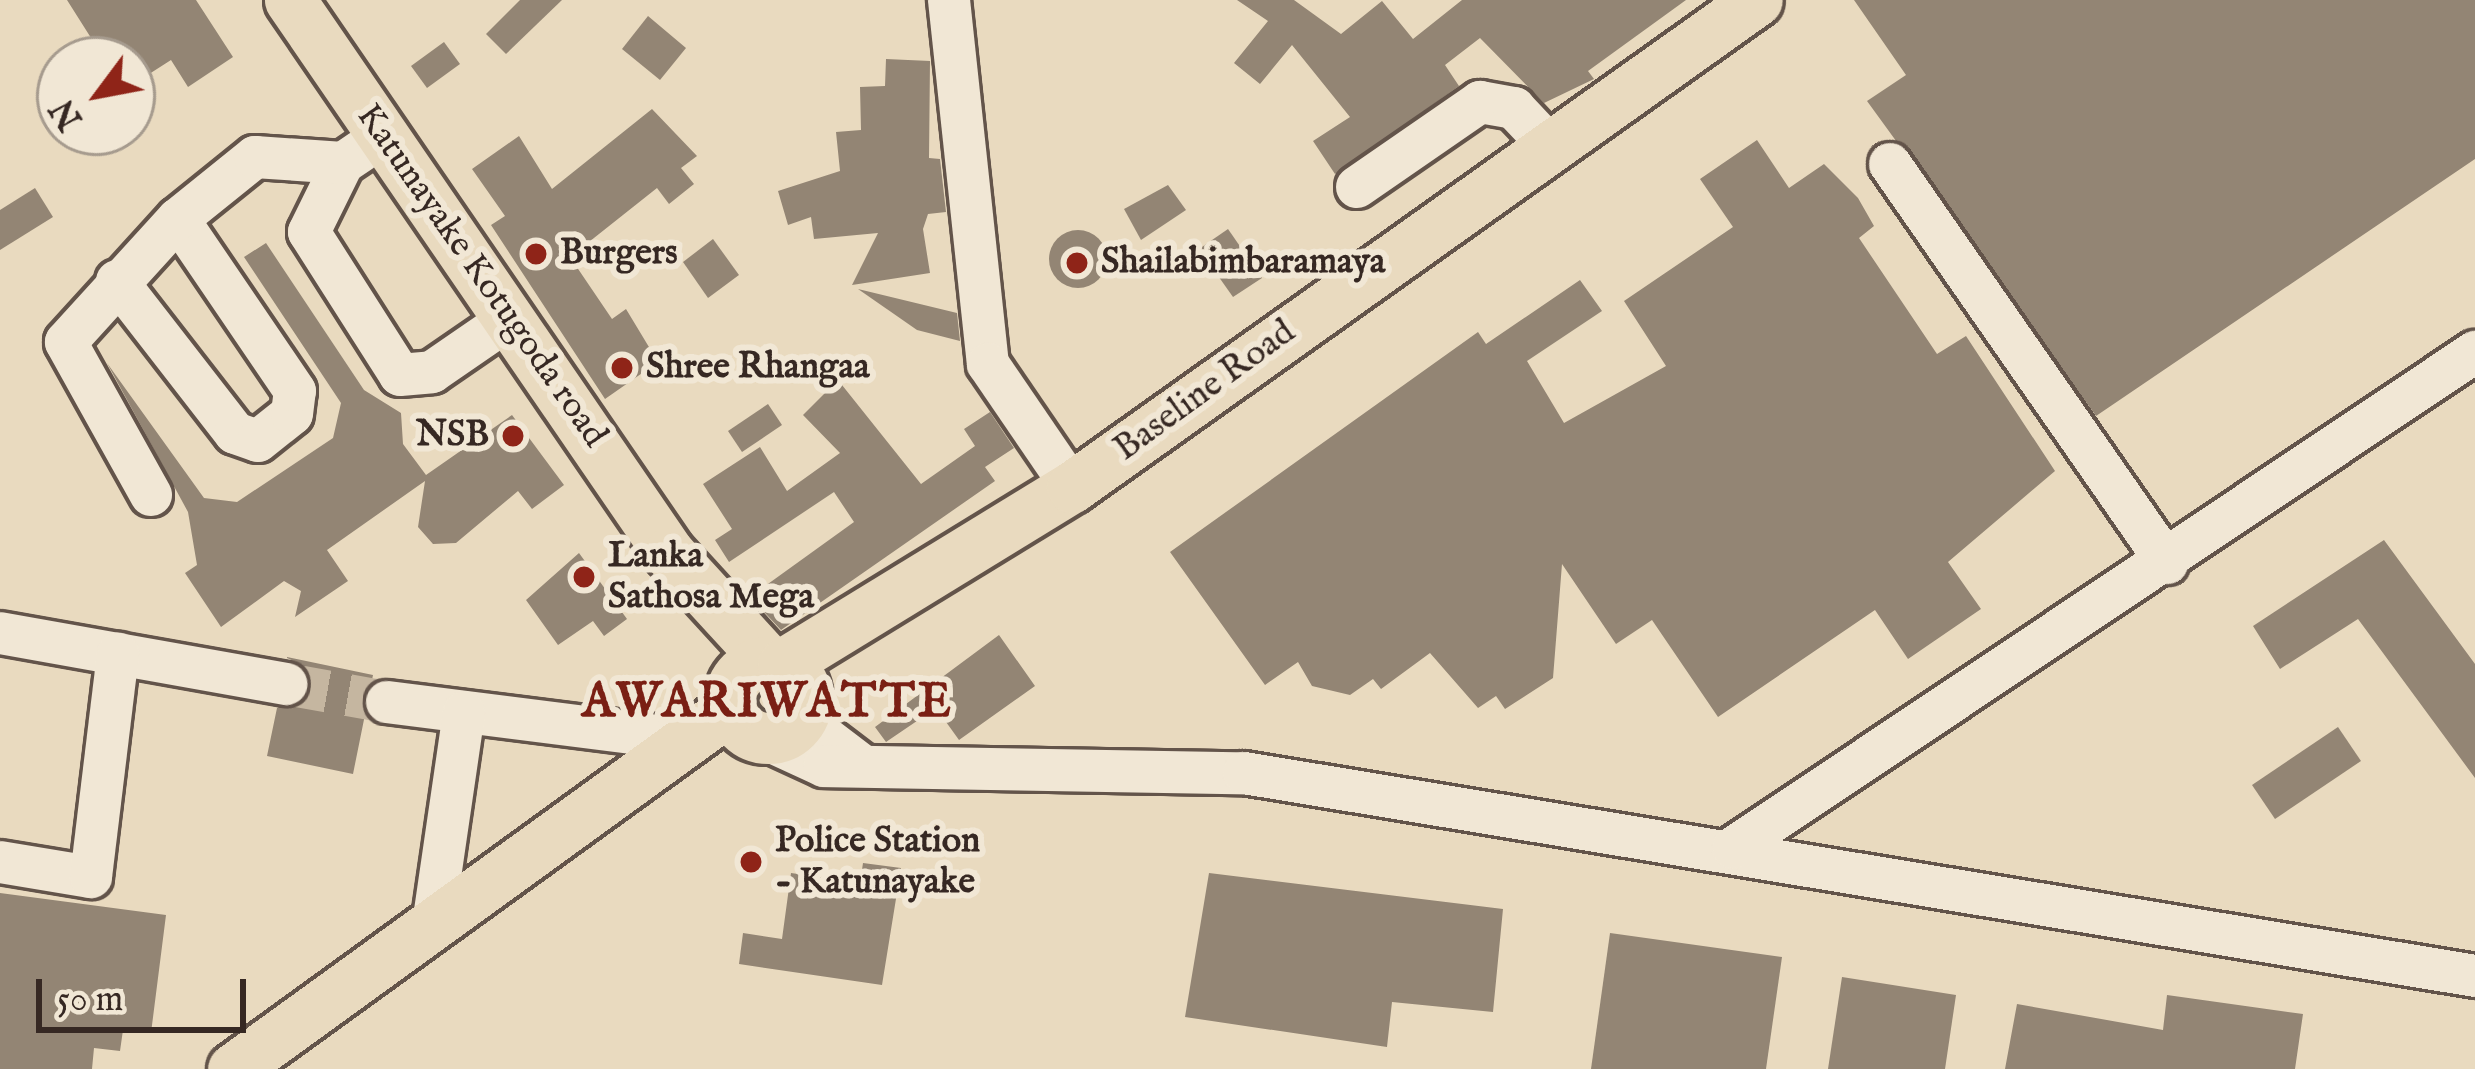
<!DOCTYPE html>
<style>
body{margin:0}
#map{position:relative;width:2475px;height:1069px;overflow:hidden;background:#e9dabf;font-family:"IM FELL English",serif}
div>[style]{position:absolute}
.building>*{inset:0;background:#938574}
.round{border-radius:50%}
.minor-tunnel>*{height:42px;margin-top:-21px;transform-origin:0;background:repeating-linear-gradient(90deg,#c5b6a0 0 42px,transparent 0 63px)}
.roads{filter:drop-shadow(3px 0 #63544a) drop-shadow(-3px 0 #63544a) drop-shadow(0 3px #63544a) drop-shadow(0 -3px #63544a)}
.minor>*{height:42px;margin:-21px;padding:0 21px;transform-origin:21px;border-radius:21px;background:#f1e7d5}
.major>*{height:51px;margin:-25.5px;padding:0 25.5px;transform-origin:25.5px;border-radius:25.5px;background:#e9dabf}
.major>.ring{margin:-25.5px;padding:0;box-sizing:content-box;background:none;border:51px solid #e9dabf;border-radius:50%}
.dots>*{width:33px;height:33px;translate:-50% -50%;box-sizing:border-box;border:6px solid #f1e7d5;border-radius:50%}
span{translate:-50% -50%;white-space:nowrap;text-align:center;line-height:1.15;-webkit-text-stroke:12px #f1e7d5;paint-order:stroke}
.poi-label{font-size:36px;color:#362823;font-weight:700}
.left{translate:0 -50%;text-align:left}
.right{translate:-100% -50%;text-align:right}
.street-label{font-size:36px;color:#362823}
.district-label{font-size:48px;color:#7a1f14;font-weight:700;letter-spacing:3px}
.north{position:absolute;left:36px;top:36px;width:120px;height:120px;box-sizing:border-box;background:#f1e7d5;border:3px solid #a69b8e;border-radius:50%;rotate:238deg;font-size:33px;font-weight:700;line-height:48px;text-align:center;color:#362823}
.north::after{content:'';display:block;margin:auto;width:42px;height:54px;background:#8f2418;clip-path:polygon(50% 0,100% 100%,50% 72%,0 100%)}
.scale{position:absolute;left:36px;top:979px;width:210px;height:54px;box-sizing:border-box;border:6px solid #362823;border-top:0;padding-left:15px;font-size:36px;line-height:42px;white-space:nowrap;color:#362823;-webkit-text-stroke:9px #f1e7d5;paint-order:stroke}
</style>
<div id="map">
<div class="building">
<div style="clip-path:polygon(67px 0,196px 0,233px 57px,188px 87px,171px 60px,132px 85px,132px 60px,105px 60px)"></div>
<div style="clip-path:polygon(520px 0,562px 0,506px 54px,486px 34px)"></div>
<div style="clip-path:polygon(1237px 0,1294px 0,1341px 34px,1382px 1px,1413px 39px,1462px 0,1686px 0,1588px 71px,1594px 79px,1544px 103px,1480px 38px,1445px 65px,1459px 86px,1335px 174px,1313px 141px,1350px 117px,1292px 45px,1260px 84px,1234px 63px,1268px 21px)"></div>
<div style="clip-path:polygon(1854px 0,2475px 0,2475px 159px,2096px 416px,1867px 101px,1906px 75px)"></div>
<div style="clip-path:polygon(648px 16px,686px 48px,660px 80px,622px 49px)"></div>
<div style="clip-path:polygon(444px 42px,460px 64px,427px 88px,411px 66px)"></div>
<div style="clip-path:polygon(886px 59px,930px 61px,929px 158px,940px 159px,946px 212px,928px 214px,923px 229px,930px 273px,852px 285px,878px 233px,814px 239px,811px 217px,788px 225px,778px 191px,840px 171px,836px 132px,861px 130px,860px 87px,885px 86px)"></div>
<div style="clip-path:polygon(652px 109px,697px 156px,681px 168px,694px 184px,669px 204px,657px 188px,570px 257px,612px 319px,626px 309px,658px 362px,605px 399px,491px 225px,505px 216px,472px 169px,519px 136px,552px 189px)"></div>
<div style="clip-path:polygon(1757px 140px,1789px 188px,1824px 164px,1858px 198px,1874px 226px,1859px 238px,1937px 354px,1966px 336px,2055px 471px,1948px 562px,1981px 609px,1908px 659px,1875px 610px,1718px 717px,1652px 620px,1616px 644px,1562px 564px,1553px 678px,1505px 709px,1496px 696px,1478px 708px,1430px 653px,1381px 689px,1373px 679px,1350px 695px,1312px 686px,1298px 662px,1265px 685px,1170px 552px,1478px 332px,1486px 344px,1580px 280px,1602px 311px,1527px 361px,1564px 423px,1666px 366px,1624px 301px,1733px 227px,1700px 179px)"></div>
<div style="clip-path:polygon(1168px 185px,1186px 210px,1141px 240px,1124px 209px)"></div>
<div style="clip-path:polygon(35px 188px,53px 217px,0 250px,0 210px)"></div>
<div style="clip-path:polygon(1228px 229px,1262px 278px,1233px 297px,1199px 249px)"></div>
<div class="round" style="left:1049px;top:230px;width:58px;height:58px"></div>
<div style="clip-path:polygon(713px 239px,739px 275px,708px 298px,683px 262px)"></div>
<div style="clip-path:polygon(266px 243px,364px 390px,401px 413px,403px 444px,426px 475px,512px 415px,564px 485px,532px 509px,518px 491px,456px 543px,433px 544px,418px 527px,425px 481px,327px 550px,348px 581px,295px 617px,301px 591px,284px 581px,221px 627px,185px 573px,197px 565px,188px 512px,107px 363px,204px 498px,237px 502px,333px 438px,341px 403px,244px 257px)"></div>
<div style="clip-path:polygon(858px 289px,957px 313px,960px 341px,917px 330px)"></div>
<div style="clip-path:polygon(838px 380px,921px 484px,975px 446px,964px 429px,990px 412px,1014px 448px,985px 467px,995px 481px,781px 630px,750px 597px,854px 522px,834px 492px,729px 562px,715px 540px,732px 529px,703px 484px,760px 447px,787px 491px,840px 453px,803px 415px)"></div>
<div style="clip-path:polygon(768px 404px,782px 425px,742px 452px,728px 431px)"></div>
<div style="clip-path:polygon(2384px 540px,2475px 664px,2475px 778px,2358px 619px,2280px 669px,2253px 626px)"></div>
<div style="clip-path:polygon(579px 553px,627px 619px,604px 636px,593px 621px,558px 645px,526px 600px)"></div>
<div style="clip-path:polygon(999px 635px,1035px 686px,959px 740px,936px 708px,886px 742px,875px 727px)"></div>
<div style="clip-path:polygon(287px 658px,287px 657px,373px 675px,353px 774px,267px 756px,277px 708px,311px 690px,303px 665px)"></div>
<div style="clip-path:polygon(2338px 727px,2361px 761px,2275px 819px,2252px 785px)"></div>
<div style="clip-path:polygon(863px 863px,901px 868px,882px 985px,739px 964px,743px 933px,782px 939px,791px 873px,860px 883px)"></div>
<div style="clip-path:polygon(1209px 873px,1503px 909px,1493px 1012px,1392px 1002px,1387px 1047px,1185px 1017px)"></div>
<div style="clip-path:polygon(0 893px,166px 915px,151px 1033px,123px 1030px,120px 1051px,94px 1048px,92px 1069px,0 1069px)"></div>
<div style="clip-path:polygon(1610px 933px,1782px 957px,1766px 1069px,1591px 1069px)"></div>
<div style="clip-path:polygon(1842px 977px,1956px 995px,1945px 1069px,1828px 1069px)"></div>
<div style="clip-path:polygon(2167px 995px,2303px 1014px,2295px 1069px,2005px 1069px,2017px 1004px,2163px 1030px)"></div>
</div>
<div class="minor-tunnel">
<div style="left:286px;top:684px;width:103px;rotate:10.1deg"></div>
</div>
<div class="roads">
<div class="minor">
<div style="left:949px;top:0;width:366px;rotate:83.9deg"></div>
<div style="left:988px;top:364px;width:149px;rotate:55.7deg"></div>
<div style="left:361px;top:151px;width:22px;rotate:146deg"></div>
<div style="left:343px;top:163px;width:77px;rotate:116.2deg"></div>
<div style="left:309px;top:232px;width:169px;rotate:57.5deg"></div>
<div style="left:400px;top:375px;width:32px;rotate:-5deg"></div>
<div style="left:432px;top:372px;width:97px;rotate:-34.5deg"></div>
<div style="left:1890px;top:164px;width:486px;rotate:55.2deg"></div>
<div style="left:1357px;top:187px;width:150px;rotate:-34.6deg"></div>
<div style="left:1480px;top:102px;width:35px;rotate:10deg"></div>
<div style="left:1514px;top:108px;width:51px;rotate:46.6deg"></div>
<div style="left:117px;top:281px;width:192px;rotate:52.2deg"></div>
<div style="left:235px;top:433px;width:24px;rotate:19deg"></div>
<div style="left:258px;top:441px;width:43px;rotate:-38.5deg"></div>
<div style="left:292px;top:414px;width:23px;rotate:-83deg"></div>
<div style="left:295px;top:391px;width:208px;rotate:-124.2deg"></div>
<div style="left:151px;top:495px;width:175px;rotate:-119.1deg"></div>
<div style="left:66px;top:342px;width:166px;rotate:-47.7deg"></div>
<div style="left:178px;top:219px;width:99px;rotate:-38.8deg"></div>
<div style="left:255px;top:157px;width:88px;rotate:3.9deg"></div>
<div style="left:0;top:633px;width:291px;rotate:10.1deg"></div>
<div style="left:387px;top:702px;width:293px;rotate:7.2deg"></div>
<div style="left:801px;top:719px;width:73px;rotate:37.2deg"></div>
<div style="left:763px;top:738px;width:67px;rotate:24.7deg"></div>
<div style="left:824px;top:766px;width:420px;rotate:1deg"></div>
<div style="left:1244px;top:773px;width:1248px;rotate:9.36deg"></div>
<div style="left:1733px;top:848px;width:893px;rotate:-33.76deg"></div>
<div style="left:0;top:862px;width:92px;rotate:9.4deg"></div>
<div style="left:91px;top:877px;width:225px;rotate:-83.1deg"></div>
<div style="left:433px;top:925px;width:215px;rotate:-81.7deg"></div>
</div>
<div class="major">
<div style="left:290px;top:0;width:670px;rotate:55.58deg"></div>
<div style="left:669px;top:553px;width:148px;rotate:47.5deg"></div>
<div class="ring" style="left:730px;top:662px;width:25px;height:25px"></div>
<div style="left:783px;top:664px;width:339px;rotate:-31.5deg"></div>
<div style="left:1072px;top:487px;width:840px;rotate:-35.41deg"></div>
<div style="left:233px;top:1069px;width:614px;rotate:-35.92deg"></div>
</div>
</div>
<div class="dots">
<div style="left:536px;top:254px;background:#8f2418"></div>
<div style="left:1077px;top:263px;background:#8f2418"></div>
<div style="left:622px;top:368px;background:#8f2418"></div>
<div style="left:513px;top:436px;background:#8f2418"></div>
<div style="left:584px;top:577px;background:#8f2418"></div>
<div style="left:751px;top:862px;background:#8f2418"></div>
</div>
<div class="poi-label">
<span class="left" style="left:560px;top:254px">Burgers</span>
<span class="left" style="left:1101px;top:263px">Shailabimbaramaya</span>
<span class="left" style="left:646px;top:368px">Shree Rhangaa</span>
<span class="right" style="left:489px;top:436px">NSB</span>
<span class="left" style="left:608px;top:577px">Lanka<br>Sathosa Mega</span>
<span class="left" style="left:775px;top:862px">Police Station<br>- Katunayake</span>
</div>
<div class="street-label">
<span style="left:481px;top:276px;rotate:55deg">Katunayake Kotugoda road</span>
<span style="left:1205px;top:391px;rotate:-36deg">Baseline Road</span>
</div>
<div class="district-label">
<span style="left:768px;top:704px">AWARIWATTE</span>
</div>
<div class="north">N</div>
<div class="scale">50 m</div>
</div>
